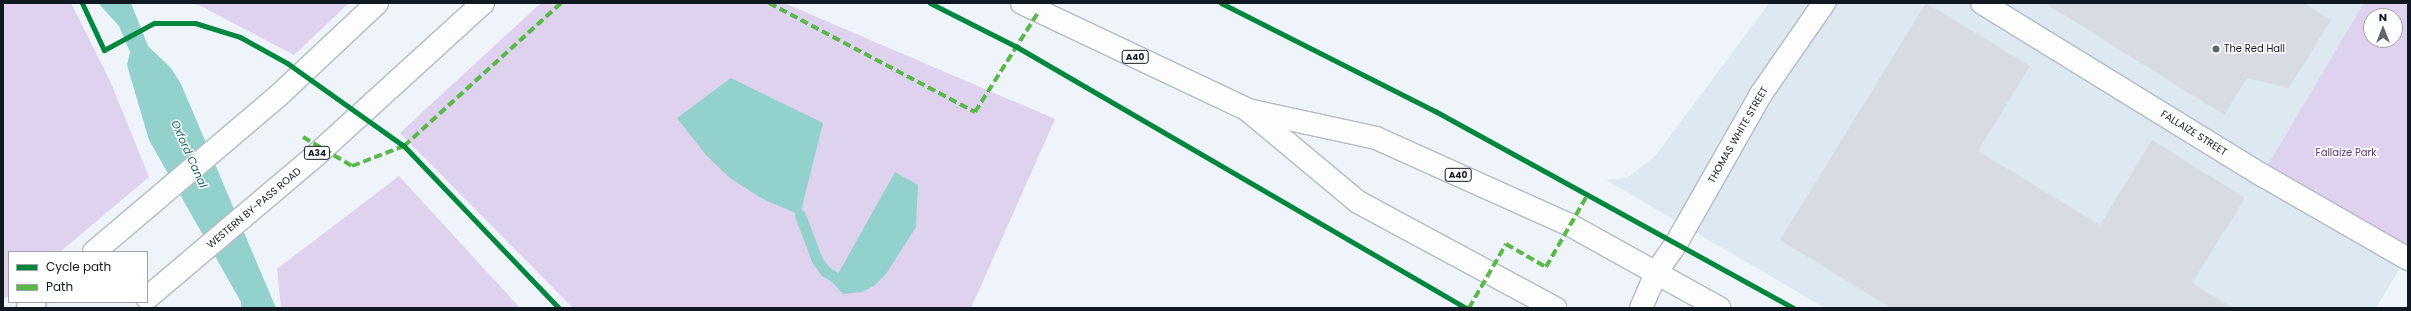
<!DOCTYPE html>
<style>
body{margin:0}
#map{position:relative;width:2411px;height:311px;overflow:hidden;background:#eff4fa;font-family:Poppins,sans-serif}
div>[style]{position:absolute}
.built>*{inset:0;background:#dee8f1}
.green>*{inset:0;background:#ded2ef}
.water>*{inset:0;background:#92d1cc}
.stream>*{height:11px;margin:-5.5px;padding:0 5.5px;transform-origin:5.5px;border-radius:5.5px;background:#92d1cc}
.building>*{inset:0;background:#d8dbe3}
.roads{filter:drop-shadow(1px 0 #b5bbc2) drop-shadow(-1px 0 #b5bbc2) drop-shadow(0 1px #b5bbc2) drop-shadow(0 -1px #b5bbc2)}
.minor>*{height:22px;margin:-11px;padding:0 11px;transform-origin:11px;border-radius:11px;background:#fdfdfe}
.highway>*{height:22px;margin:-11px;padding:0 11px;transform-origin:11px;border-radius:11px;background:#fdfdfe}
.quiet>*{height:4px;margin-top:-2px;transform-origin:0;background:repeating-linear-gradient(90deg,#58b947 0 8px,transparent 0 12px)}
.cycleway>*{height:5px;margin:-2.5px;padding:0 2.5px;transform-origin:2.5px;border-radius:2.5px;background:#00873e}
.dots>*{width:11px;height:11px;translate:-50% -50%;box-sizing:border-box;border:2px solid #fff;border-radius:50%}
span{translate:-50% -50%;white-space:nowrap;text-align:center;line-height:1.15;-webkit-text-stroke:3px #fff;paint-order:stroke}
.shield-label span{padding:1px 3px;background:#fff;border:1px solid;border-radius:3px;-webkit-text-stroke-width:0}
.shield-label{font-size:9px;color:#101922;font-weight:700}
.poi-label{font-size:10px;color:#101922}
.left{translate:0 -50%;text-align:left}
.street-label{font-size:10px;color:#101922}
.park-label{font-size:10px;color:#5b3275}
.water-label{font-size:11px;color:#18615b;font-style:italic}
.frame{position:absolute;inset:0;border:4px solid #101922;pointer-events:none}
.legend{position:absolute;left:8px;top:251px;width:140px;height:52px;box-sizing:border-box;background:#fff;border:1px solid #9fa3a7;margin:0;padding:5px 7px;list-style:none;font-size:12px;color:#101922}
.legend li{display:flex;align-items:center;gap:8px;height:20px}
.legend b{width:20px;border:1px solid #9fa3a7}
.north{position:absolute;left:2363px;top:8px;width:40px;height:40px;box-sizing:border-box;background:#fff;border:1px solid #9fa3a7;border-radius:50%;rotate:0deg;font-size:11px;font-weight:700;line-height:16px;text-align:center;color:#101922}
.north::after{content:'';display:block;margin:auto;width:14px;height:18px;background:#5e666e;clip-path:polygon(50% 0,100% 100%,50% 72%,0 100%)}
</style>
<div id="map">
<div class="built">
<div style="clip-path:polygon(evenodd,1769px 3px,2408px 3px,2406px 258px,2376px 308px,1825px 308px,1606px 180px,1627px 178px,1656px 155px,1769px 3px,2371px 16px,2395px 16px,2395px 40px,2371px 40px,2371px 16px)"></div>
</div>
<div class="green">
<div style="clip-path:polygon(3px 3px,71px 3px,111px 83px,149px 177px,60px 252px,9px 252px,9px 295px,3px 300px)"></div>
<div style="clip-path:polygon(195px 3px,349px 3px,294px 55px)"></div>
<div style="clip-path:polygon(541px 3px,784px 3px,1055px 119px,971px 308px,573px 308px,400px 133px)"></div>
<div style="clip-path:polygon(evenodd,2364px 3px,2408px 3px,2408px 259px,2262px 175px,2364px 3px,2371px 16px,2395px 16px,2395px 40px,2371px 40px,2371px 16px)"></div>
<div style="clip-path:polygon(399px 176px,520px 308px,281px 308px,277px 269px)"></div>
</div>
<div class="water">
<div style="clip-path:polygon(98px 3px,131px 3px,148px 46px,171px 68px,181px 84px,276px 308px,241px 308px,241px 302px,149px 140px,127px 65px,130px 52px,119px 26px)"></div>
<div style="clip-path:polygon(731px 78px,823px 123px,800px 215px,761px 198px,730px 178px,706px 155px,677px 118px)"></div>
<div style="clip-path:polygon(895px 172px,918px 185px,916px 227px,886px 274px,874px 286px,862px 292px,843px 294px,833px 283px)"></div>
</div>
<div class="stream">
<div style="left:800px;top:215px;width:48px;rotate:69.3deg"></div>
<div style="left:817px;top:260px;width:14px;rotate:54deg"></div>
<div style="left:825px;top:271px;width:13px;rotate:32deg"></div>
</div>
<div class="building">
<div style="clip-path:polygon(1926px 3px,2030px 66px,1978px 151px,2100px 225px,2152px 140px,2245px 198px,2192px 283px,2233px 308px,1891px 308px,1780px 240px)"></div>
<div style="clip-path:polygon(2045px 3px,2304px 3px,2331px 20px,2289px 88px,2247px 78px,2224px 115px)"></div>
</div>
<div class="roads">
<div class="minor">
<div style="left:1982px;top:3px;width:329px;rotate:31.6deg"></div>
<div style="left:2262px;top:175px;width:168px;rotate:29.9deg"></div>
<div style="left:1641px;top:308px;width:40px;rotate:-66.6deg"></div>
<div style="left:1657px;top:271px;width:35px;rotate:-55deg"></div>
<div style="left:1677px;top:242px;width:170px;rotate:-60.4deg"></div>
<div style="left:1761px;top:94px;width:111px;rotate:-55.3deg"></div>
</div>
<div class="highway">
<div style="left:1022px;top:3px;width:250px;rotate:25.3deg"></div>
<div style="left:1248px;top:110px;width:131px;rotate:12.3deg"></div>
<div style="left:1376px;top:138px;width:213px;rotate:24.2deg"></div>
<div style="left:1570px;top:225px;width:171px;rotate:29.1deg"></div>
<div style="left:1250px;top:112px;width:141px;rotate:39.8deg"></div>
<div style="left:1358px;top:202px;width:224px;rotate:28.3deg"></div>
<div style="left:94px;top:252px;width:240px;rotate:-40.3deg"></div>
<div style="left:277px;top:97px;width:137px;rotate:-43.2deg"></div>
<div style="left:147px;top:298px;width:220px;rotate:-40.2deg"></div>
<div style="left:315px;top:156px;width:227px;rotate:-42.3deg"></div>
<div style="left:28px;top:308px;width:9px;rotate:-41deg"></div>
</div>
</div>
<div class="quiet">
<div style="left:769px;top:3px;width:233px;rotate:27.9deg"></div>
<div style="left:975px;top:112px;width:120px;rotate:-57.6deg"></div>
<div style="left:303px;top:137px;width:57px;rotate:30.6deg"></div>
<div style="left:352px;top:166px;width:56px;rotate:-21deg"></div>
<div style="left:404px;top:146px;width:212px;rotate:-42.3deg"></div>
<div style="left:1469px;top:308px;width:74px;rotate:-60deg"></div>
<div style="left:1506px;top:244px;width:46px;rotate:29.9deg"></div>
<div style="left:1546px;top:267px;width:84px;rotate:-60.1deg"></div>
</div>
<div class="cycleway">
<div style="left:82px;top:3px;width:52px;rotate:64.9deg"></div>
<div style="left:104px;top:50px;width:57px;rotate:-28.4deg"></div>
<div style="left:154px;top:23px;width:41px"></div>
<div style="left:195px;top:23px;width:47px;rotate:17.3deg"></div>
<div style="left:240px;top:37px;width:54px;rotate:29deg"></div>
<div style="left:287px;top:63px;width:143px;rotate:35.4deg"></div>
<div style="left:404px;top:146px;width:224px;rotate:46.3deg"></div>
<div style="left:930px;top:3px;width:97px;rotate:26.8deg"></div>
<div style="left:1017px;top:47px;width:519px;rotate:30.17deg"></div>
<div style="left:1221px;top:3px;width:240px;rotate:26.8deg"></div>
<div style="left:1435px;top:111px;width:409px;rotate:28.8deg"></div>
</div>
<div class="dots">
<div style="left:2216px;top:49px;background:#5e666e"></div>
</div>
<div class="shield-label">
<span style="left:1135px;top:57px">A40</span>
<span style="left:317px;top:153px">A34</span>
<span style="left:1458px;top:175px">A40</span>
</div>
<div class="poi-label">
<span class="left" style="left:2224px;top:49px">The Red Hall</span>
</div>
<div class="street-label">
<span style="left:2194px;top:133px;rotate:32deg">FALLAIZE STREET</span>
<span style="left:1738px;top:135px;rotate:-60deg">THOMAS WHITE STREET</span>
<span style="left:254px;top:208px;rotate:-40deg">WESTERN BY-PASS ROAD</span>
</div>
<div class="park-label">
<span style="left:2346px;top:153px">Fallaize Park</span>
</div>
<div class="water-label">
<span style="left:189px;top:154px;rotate:66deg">Oxford Canal</span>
</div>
<div class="frame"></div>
<ul class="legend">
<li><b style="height:5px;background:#00873e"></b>Cycle path</li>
<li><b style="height:5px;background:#58b947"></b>Path</li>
</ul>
<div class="north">N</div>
</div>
